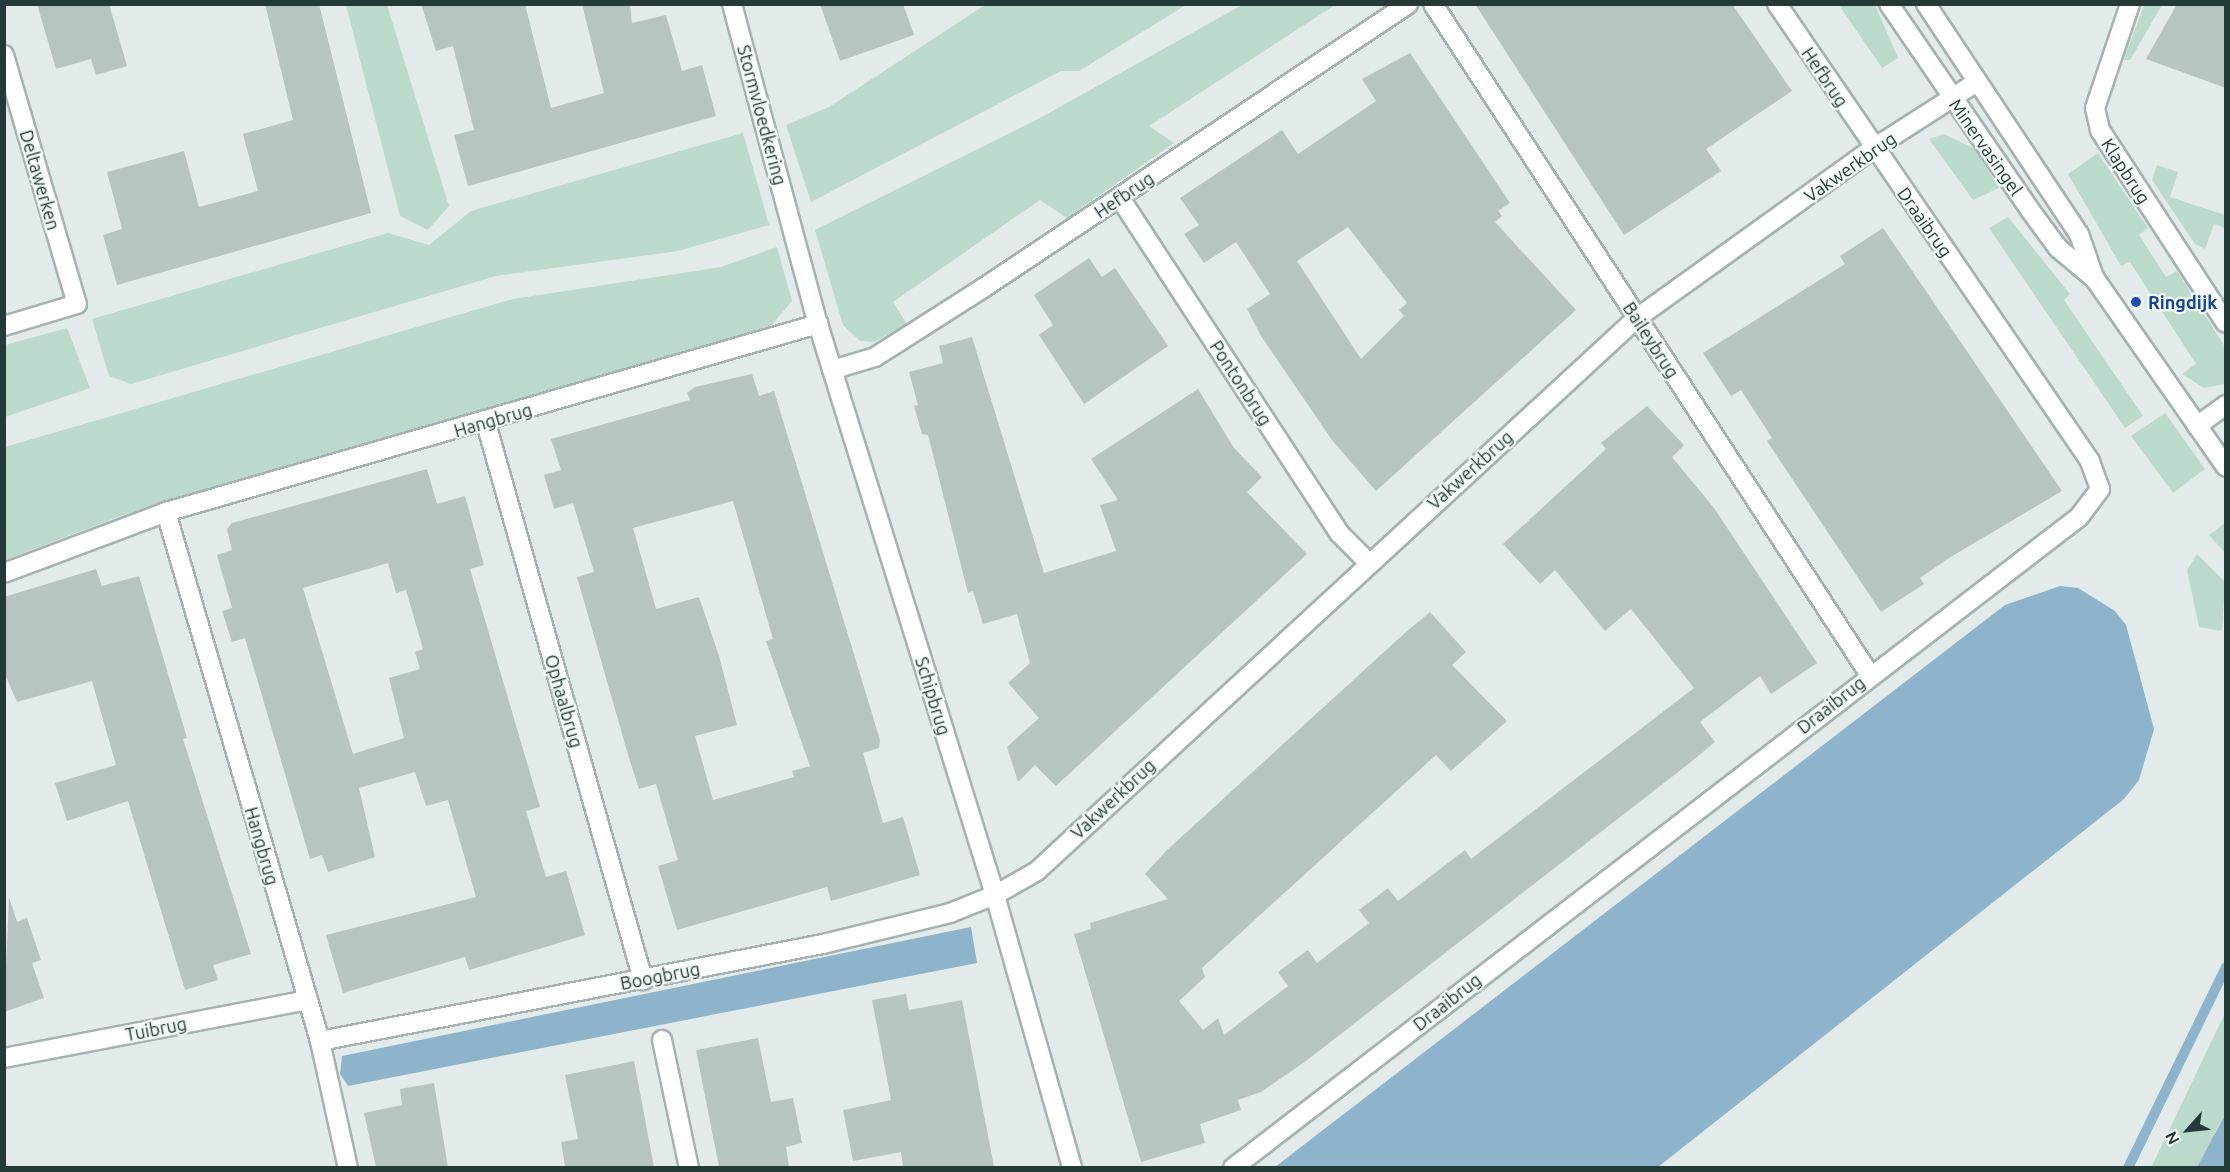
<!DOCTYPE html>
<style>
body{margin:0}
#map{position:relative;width:2230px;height:1172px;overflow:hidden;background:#e2ebe9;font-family:Ubuntu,sans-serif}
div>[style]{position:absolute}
.green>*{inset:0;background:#bcdacb}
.water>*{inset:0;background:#8eb4cb}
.stream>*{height:10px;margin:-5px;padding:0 5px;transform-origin:5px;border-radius:5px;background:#8eb4cb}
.building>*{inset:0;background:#b7c5c2}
.roads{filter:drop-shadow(2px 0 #a5b2b1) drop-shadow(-2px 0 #a5b2b1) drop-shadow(0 2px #a5b2b1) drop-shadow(0 -2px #a5b2b1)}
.street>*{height:18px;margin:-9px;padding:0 9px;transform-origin:9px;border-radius:9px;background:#fff}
.secondary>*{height:18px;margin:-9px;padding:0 9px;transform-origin:9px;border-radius:9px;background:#fff}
.dots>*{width:16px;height:16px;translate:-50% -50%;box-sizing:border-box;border:3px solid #f2f8f6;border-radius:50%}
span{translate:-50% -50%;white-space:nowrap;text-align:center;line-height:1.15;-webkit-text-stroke:4.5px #f2f8f6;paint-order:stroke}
.street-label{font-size:18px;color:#233a39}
.transit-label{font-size:18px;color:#164399;font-weight:700}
.left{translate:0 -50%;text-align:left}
.frame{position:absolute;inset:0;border:6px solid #233a39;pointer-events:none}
.north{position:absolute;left:2158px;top:1100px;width:60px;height:60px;-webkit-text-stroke:4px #f2f8f6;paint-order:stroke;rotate:243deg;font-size:16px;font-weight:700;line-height:24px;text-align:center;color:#233a39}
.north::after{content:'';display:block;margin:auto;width:21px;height:27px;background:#233a39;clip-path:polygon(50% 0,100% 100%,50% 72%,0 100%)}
</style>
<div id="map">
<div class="green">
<div style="clip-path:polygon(346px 5px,387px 5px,449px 206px,428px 230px,400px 216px)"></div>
<div style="clip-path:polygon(985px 5px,1186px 5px,1079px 71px,1061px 71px,811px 202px,786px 125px,829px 107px)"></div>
<div style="clip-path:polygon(1242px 5px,1335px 5px,1149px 126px,1174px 143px,1067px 218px,1040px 200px,893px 302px,907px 324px,874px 342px,860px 341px,843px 325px,815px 230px,1040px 118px)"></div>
<div style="clip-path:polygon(1839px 5px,1875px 5px,1898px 58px,1882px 68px)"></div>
<div style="clip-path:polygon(2144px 5px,2162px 5px,2130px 60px,2124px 60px)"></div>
<div style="clip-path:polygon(743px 133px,769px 225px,678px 251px,496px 276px,131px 384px,109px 376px,92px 319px,388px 233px,429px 245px,471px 211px)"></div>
<div style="clip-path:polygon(1944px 134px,1975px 149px,1999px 188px,1973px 200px,1929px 139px)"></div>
<div style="clip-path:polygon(2098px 153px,2148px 228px,2139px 235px,2166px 277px,2177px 271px,2225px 347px,2225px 384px,2204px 388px,2182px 374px,2196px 364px,2130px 262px,2121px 266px,2068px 174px)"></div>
<div style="clip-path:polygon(2157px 165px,2178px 172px,2170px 197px,2225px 215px,2225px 228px,2214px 224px,2205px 249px,2195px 244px,2152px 180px)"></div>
<div style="clip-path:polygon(2008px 217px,2070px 294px,2064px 300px,2143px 416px,2125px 428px,1989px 228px)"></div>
<div style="clip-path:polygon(777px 247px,792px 301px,771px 326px,123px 515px,5px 560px,5px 447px,513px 299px,721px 267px)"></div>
<div style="clip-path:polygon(67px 328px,90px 388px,5px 417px,5px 345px)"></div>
<div style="clip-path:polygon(2165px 413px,2205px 469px,2173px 493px,2131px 436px)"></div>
<div style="clip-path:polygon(2225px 523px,2225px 553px,2209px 535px)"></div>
<div style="clip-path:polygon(2197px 554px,2225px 582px,2222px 631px,2199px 627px,2187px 570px)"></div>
<div style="clip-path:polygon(2225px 1013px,2225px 1115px,2197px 1167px,2151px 1168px)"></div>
</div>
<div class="water">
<div style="clip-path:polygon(2060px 586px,2078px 588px,2115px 611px,2126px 625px,2154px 729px,2139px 780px,2124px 799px,1658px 1167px,1275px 1167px,2005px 605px)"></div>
<div style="clip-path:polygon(971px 927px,977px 963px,348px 1086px,340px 1074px,342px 1056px)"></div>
<div style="clip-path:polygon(2225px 1115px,2225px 1167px,2197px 1167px)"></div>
</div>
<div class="stream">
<div style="left:2128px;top:1168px;width:224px;rotate:-64deg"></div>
</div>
<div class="building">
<div style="clip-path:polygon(37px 4px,109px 4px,127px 66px,96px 75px,91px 59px,56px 69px)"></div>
<div style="clip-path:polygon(265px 4px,319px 4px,371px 213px,117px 285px,103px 235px,122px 229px,107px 172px,184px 151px,199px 207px,258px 191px,243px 134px,293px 120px)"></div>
<div style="clip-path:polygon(421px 4px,525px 4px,551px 108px,604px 93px,582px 4px,630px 4px,632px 23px,666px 15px,682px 71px,702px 65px,716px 116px,468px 186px,454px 135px,474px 130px,453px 46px,436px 51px)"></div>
<div style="clip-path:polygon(820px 4px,903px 4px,914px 35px,840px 61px)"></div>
<div style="clip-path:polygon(1475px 4px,1732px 4px,1792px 91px,1706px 149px,1721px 171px,1624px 235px)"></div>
<div style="clip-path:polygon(2177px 4px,2226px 4px,2226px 88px,2146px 59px)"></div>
<div style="clip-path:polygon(evenodd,1410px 53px,1510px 203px,1498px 211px,1502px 216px,1495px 222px,1576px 310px,1376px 491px,1332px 440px,1261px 336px,1247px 309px,1270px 294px,1236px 242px,1204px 263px,1184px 234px,1199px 225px,1180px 198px,1282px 130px,1298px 154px,1376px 101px,1362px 79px,1410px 53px,1348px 227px,1407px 303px,1399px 310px,1404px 316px,1361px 359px,1297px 261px,1348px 227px)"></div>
<div style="clip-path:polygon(1883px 228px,2062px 491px,1949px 558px,1920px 578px,1924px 584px,1881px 612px,1767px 441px,1772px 438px,1741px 390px,1731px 396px,1703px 353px,1845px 264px,1840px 256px)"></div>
<div style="clip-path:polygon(1089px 258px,1102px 277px,1115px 268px,1168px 346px,1084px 404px,1039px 335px,1053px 325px,1034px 295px)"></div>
<div style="clip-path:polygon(972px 337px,1044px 573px,1116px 551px,1100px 505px,1118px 500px,1091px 459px,1198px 389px,1234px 448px,1262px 477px,1247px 492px,1307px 554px,1056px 786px,1035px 765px,1018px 782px,1007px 747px,1039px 718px,1008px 683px,1030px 663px,1017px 614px,983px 624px,973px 591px,968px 593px,928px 435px,922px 434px,914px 406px,918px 405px,909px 372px,943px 363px,939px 346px)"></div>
<div style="clip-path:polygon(evenodd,752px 374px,759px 396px,774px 391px,880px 740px,879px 748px,863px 753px,883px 823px,903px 817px,920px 875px,831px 901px,827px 887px,677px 930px,658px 866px,678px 860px,656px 784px,639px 789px,629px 758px,577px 577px,594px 572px,573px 503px,554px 509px,544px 475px,561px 470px,551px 439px,690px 400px,687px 393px,695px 387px,752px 374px,733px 501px,773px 639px,766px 641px,810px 766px,792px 771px,794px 777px,713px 800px,695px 736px,737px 725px,719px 656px,699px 597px,656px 609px,633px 528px,733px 501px)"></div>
<div style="clip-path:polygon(1647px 406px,1684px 445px,1672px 457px,1714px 508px,1817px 663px,1771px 694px,1760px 676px,1700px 722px,1715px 742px,1691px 762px,1306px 1061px,1261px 1092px,1238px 1100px,1241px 1110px,1200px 1124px,1205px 1143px,1141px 1162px,1074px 934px,1091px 929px,1090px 923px,1168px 899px,1145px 874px,1166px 851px,1407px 631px,1430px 612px,1466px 652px,1452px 665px,1507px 721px,1451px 771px,1436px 755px,1202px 968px,1205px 977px,1179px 1001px,1203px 1030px,1218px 1018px,1224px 1035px,1288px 986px,1278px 972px,1308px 950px,1317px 963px,1369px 923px,1359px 910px,1388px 888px,1398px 901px,1465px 850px,1471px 859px,1694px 688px,1631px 609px,1605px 631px,1555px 570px,1540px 584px,1503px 544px,1606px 449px,1601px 443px)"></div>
<div style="clip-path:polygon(evenodd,427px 469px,437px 504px,465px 496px,484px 565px,470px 569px,540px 807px,526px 811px,546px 877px,566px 871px,585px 935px,469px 970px,465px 957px,343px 993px,326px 935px,476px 897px,448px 800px,426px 806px,415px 772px,359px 788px,375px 857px,328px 872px,322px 855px,310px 859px,245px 638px,232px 642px,222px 611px,232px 608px,217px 555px,232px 550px,227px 529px,232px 523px,427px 469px,388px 563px,396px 593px,406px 590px,423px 649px,415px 652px,420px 669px,389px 678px,404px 738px,353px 754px,303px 588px,388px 563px)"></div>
<div style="clip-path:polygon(96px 569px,102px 586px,139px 576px,187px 738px,183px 739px,251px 954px,213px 965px,218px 980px,185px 990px,128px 801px,67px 821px,55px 783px,116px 765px,92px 681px,17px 702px,4px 672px,4px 597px)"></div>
<div style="clip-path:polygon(9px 897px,17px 922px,27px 918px,41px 960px,32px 963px,44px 998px,4px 1012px)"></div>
<div style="clip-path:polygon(906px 994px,909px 1010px,962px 1000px,994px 1167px,903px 1167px,901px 1152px,853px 1161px,843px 1110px,891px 1100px,872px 1000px)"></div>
<div style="clip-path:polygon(758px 1038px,771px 1102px,793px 1098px,802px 1143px,786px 1147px,789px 1167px,719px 1167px,696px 1050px)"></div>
<div style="clip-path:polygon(634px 1061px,654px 1167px,565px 1167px,561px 1142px,578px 1139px,565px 1075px)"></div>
<div style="clip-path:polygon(434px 1083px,448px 1167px,376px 1167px,364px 1113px,402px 1105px,400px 1089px)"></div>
</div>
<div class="roads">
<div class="street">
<div style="left:732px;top:4px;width:331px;rotate:75deg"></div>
<div style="left:818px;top:324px;width:598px;rotate:72.78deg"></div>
<div style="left:995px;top:895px;width:284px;rotate:74.2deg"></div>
<div style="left:1433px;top:4px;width:801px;rotate:56.93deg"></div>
<div style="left:2130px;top:4px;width:110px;rotate:108.6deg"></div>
<div style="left:2095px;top:108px;width:23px;rotate:77deg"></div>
<div style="left:2100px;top:130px;width:230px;rotate:56.9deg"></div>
<div style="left:4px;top:55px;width:259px;rotate:73.7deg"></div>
<div style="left:77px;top:304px;width:76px;rotate:163.2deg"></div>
<div style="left:1120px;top:198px;width:400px;rotate:56.8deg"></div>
<div style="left:1339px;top:533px;width:41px;rotate:45deg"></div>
<div style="left:832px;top:370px;width:45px;rotate:-16.8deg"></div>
<div style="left:875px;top:357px;width:130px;rotate:-32.5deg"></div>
<div style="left:985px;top:287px;width:509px;rotate:-33.78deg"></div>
<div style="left:486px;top:423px;width:579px;rotate:74.26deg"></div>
<div style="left:2197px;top:426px;width:36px;rotate:-36deg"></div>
<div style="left:166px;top:512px;width:551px;rotate:73.77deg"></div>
<div style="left:320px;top:1041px;width:130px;rotate:77.6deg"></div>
<div style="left:4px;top:573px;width:173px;rotate:-20.6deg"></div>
<div style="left:166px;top:512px;width:679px;rotate:-16.08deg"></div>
<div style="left:662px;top:1040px;width:131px;rotate:78.1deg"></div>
<div style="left:320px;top:1041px;width:512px;rotate:-10.92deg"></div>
<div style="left:823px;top:944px;width:131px;rotate:-13.7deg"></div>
<div style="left:950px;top:913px;width:48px;rotate:-21.8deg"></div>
<div style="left:995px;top:895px;width:48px;rotate:-29.7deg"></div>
<div style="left:1037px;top:871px;width:816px;rotate:-42.67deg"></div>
<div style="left:1637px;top:318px;width:292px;rotate:-35.7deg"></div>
<div style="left:1874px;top:148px;width:122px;rotate:-32.7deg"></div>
<div style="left:4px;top:1058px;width:309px;rotate:-10.8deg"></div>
<div style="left:1233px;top:1168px;width:1067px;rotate:-37.58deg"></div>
<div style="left:2079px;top:517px;width:35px;rotate:-53deg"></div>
<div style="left:2100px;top:489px;width:30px;rotate:-110deg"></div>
<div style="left:2090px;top:461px;width:554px;rotate:-124.41deg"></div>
</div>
<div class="secondary">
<div style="left:1889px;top:4px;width:250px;rotate:55.6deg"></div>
<div style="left:2030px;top:210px;width:47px;rotate:53.6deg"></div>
<div style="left:2058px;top:248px;width:48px;rotate:40deg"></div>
<div style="left:2095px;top:279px;width:229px;rotate:55.1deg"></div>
<div style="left:1926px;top:4px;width:276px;rotate:56.4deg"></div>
<div style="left:2079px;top:234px;width:46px;rotate:70.8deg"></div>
</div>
</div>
<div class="dots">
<div style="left:2136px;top:302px;background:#1a4fb4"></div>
</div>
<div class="street-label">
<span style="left:1825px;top:77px;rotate:56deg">Hefbrug</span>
<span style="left:762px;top:115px;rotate:75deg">Stormvloedkering</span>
<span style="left:1986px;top:147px;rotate:55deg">Minervasingel</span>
<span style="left:1850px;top:167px;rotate:-35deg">Vakwerkbrug</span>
<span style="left:2126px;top:171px;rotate:57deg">Klapbrug</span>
<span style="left:40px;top:180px;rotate:74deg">Deltawerken</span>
<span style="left:1124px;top:195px;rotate:-34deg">Hefbrug</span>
<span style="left:1925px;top:222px;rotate:55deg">Draaibrug</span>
<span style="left:1651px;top:340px;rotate:57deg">Baileybrug</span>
<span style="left:1241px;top:383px;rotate:57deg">Pontonbrug</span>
<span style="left:493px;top:420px;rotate:-16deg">Hangbrug</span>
<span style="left:1470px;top:470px;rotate:-42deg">Vakwerkbrug</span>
<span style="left:933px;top:696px;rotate:73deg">Schipbrug</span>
<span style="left:564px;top:701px;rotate:74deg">Ophaalbrug</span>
<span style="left:1831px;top:705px;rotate:-38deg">Draaibrug</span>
<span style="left:1113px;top:799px;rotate:-43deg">Vakwerkbrug</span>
<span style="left:262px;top:846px;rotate:74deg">Hangbrug</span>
<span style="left:660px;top:976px;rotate:-11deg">Boogbrug</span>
<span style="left:1447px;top:1002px;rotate:-38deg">Draaibrug</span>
<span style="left:156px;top:1029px;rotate:-11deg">Tuibrug</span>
</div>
<div class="transit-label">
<span class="left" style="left:2148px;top:302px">Ringdijk</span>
</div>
<div class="frame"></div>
<div class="north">N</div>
</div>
